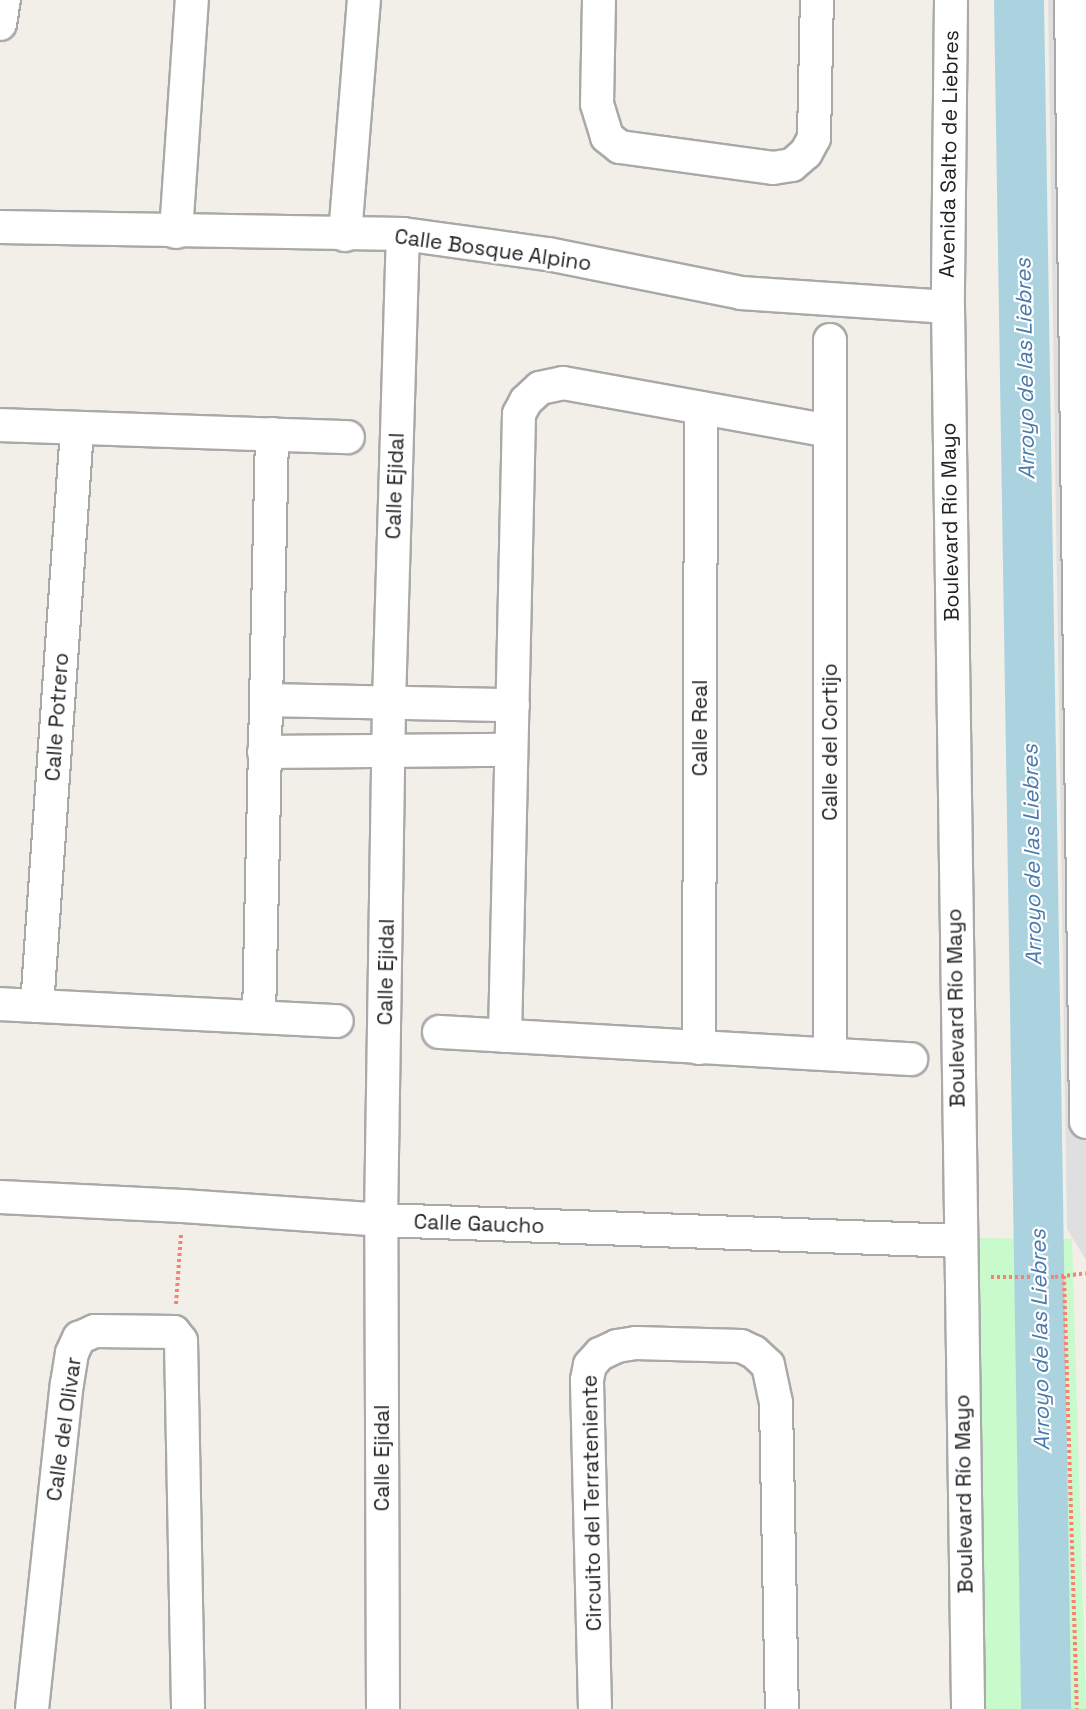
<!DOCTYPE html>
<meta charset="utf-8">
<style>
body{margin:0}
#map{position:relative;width:1086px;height:1709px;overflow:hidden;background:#f2efe9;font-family:"Space Grotesk",sans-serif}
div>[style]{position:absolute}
.residential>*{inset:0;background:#e0dfdf}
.park>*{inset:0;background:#c8facc}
.river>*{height:50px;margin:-25px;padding:0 25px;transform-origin:25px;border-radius:25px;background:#aad3df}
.path>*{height:4px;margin-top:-2px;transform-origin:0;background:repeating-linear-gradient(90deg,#fa8072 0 3px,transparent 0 6px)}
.roads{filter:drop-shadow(2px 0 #a9a9a9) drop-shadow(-2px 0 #a9a9a9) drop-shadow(0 2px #a9a9a9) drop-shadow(0 -2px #a9a9a9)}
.minor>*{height:32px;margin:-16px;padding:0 16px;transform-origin:16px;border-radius:16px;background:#fff}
span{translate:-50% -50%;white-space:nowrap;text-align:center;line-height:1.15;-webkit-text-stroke:4.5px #fff;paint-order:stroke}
.street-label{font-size:21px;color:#222}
.water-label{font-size:22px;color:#4a7aab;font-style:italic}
</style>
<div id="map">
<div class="residential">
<div style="clip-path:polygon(1048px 0,1086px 0,1086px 1260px,1067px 1229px)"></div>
</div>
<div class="park">
<div style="clip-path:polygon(971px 1238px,1072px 1239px,1086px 1709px,978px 1709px)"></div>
</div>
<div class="river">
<div style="left:1019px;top:0;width:1709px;rotate:89.09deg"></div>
</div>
<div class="path">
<div style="left:1064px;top:1276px;width:433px;rotate:88.3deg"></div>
<div style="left:991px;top:1277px;width:64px"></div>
<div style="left:1055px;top:1277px;width:31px;rotate:-7deg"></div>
<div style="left:176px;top:1304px;width:70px;rotate:-85.9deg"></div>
</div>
<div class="roads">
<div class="minor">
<div style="left:599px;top:0;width:104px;rotate:91.1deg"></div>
<div style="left:597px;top:104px;width:34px;rotate:73deg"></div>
<div style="left:607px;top:137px;width:16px;rotate:38deg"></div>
<div style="left:620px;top:147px;width:154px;rotate:7.8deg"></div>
<div style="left:773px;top:168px;width:19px;rotate:-9deg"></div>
<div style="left:792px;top:165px;width:18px;rotate:-41deg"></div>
<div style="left:806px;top:153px;width:17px;rotate:-62deg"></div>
<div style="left:814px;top:138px;width:138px;rotate:-88.8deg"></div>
<div style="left:951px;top:0;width:307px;rotate:90.6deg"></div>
<div style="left:948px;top:307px;width:1402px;rotate:89.18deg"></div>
<div style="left:1071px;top:0;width:1122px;rotate:89.23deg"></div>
<div style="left:0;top:24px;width:24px;rotate:-81deg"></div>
<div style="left:0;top:227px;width:403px;rotate:1deg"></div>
<div style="left:403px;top:234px;width:146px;rotate:7.9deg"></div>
<div style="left:548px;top:254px;width:197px;rotate:11.4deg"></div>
<div style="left:741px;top:293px;width:207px;rotate:3.9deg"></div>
<div style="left:176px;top:232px;width:233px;rotate:-86.1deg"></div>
<div style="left:345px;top:235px;width:236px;rotate:-85.4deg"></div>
<div style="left:830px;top:340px;width:714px;rotate:90deg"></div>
<div style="left:0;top:425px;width:348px;rotate:2deg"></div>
<div style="left:266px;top:700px;width:247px;rotate:1.2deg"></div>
<div style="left:264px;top:752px;width:247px;rotate:-0.5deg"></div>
<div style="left:0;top:1004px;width:337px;rotate:2.9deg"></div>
<div style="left:37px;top:1006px;width:578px;rotate:-86.03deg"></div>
<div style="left:259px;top:1017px;width:583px;rotate:-88.72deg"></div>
<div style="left:439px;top:1032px;width:473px;rotate:3.3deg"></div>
<div style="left:505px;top:1036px;width:622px;rotate:-88.71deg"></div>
<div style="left:519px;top:414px;width:15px;rotate:-62deg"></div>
<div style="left:526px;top:401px;width:19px;rotate:-43deg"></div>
<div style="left:540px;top:388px;width:24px;rotate:-12deg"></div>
<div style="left:563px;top:383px;width:271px;rotate:10.2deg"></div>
<div style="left:699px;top:1048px;width:640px;rotate:-89.82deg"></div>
<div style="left:0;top:1197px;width:183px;rotate:2.8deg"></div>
<div style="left:183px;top:1206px;width:198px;rotate:4deg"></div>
<div style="left:381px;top:1220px;width:578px;rotate:2.08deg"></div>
<div style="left:32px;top:1709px;width:327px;rotate:-83.9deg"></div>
<div style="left:67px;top:1384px;width:31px;rotate:-81deg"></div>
<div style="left:72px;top:1353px;width:17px;rotate:-65deg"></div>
<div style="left:79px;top:1338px;width:17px;rotate:-24deg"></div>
<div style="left:95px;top:1331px;width:79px;rotate:0.7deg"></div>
<div style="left:174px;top:1332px;width:11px;rotate:52deg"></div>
<div style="left:181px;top:1341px;width:368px;rotate:88.9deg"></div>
<div style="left:383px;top:1709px;width:489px;rotate:-90.2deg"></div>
<div style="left:381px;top:1220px;width:517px;rotate:-89.11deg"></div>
<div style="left:389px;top:703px;width:469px;rotate:-88.3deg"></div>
<div style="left:595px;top:1709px;width:329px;rotate:-91.4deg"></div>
<div style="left:587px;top:1380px;width:15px;rotate:-79deg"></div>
<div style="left:590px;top:1365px;width:15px;rotate:-48deg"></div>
<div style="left:600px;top:1354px;width:19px;rotate:-25deg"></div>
<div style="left:617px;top:1346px;width:19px;rotate:-9deg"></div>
<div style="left:636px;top:1343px;width:105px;rotate:1.6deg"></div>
<div style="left:741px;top:1346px;width:14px;rotate:25deg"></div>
<div style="left:754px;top:1352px;width:19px;rotate:43deg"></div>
<div style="left:768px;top:1365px;width:39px;rotate:78deg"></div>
<div style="left:776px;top:1403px;width:306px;rotate:88.9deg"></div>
</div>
</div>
<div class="street-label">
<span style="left:949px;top:154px;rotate:-89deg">Avenida Salto de Liebres</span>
<span style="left:493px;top:250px;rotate:8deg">Calle Bosque Alpino</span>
<span style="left:395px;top:486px;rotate:-88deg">Calle Ejidal</span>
<span style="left:950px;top:522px;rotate:-91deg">Boulevard Río Mayo</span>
<span style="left:57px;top:717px;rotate:-86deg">Calle Potrero</span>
<span style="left:700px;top:728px;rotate:-90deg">Calle Real</span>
<span style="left:830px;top:742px;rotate:-90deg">Calle del Cortijo</span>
<span style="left:386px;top:972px;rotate:-89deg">Calle Ejidal</span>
<span style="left:956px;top:1008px;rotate:-91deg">Boulevard Río Mayo</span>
<span style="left:479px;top:1224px;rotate:2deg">Calle Gaucho</span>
<span style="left:64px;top:1429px;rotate:-82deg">Calle del Olivar</span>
<span style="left:382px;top:1458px;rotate:-90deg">Calle Ejidal</span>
<span style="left:964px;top:1494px;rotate:-91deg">Boulevard Río Mayo</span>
<span style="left:592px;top:1503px;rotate:-91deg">Circuito del Terrateniente</span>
</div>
<div class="water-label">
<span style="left:1025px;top:369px;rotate:-91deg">Arroyo de las Liebres</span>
<span style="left:1032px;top:855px;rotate:-91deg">Arroyo de las Liebres</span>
<span style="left:1040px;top:1340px;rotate:-91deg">Arroyo de las Liebres</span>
</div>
</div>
